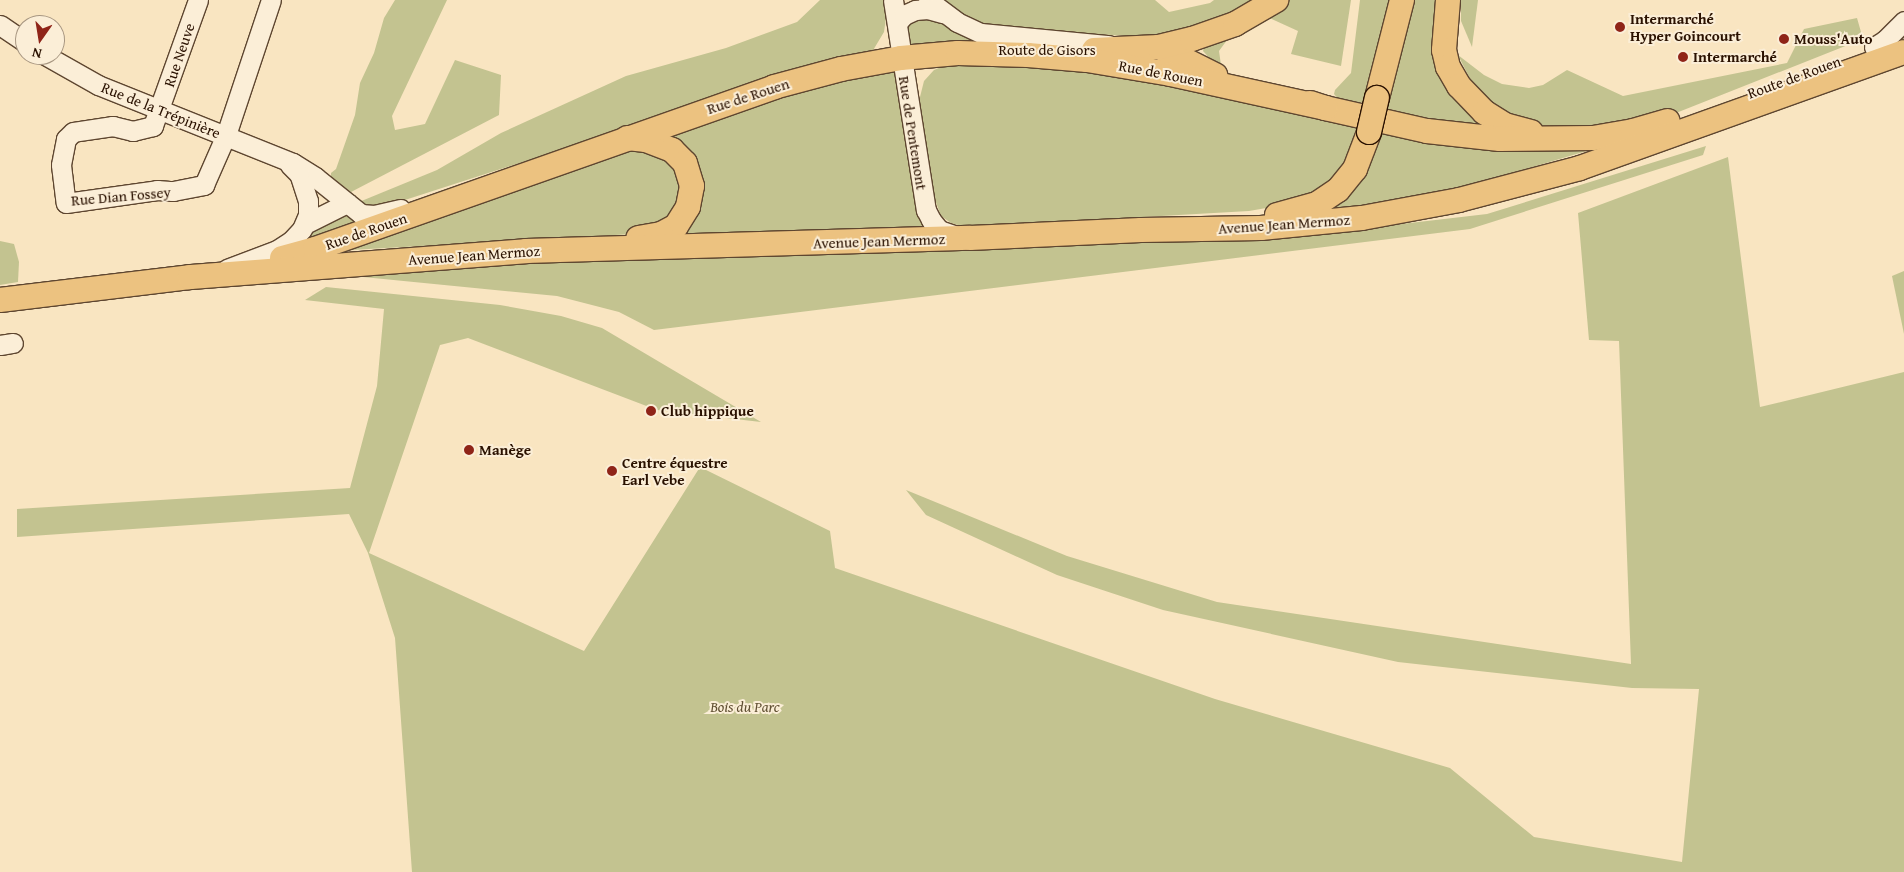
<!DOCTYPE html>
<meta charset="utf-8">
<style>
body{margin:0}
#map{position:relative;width:1904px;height:872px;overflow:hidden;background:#f9e5c1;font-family:"Gentium Book Plus",serif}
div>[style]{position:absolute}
.green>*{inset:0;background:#c3c390}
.roads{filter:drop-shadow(1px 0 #5e4630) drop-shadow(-1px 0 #5e4630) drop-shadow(0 1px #5e4630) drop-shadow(0 -1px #5e4630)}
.minor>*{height:19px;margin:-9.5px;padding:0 9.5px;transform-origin:9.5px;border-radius:9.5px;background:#fbeed7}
.major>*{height:24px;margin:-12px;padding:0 12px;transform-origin:12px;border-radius:12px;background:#ecc280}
.bridges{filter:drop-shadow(1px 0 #2a1100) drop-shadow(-1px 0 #2a1100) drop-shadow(0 1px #2a1100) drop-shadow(0 -1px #2a1100)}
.major-bridge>*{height:24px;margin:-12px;padding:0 12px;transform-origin:12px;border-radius:12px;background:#ecc280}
.dots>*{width:14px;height:14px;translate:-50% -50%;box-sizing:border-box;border:2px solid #fbeed7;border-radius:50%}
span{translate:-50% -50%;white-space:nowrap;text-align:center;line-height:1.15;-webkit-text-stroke:4px #fbeed7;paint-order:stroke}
.poi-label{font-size:15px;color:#2a1100;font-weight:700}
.left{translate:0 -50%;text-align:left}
.street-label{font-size:15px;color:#2a1100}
.park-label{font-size:15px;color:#604f32;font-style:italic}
.north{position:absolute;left:15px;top:15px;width:50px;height:50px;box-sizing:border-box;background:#fbeed7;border:1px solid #a79681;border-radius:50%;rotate:193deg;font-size:14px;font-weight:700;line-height:20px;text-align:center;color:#2a1100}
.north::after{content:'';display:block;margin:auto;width:18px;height:22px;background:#8f2418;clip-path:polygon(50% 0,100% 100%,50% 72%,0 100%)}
</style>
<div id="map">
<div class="green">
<div style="clip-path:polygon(395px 0,447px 0,392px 116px,395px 130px,425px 124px,455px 60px,501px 75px,499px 115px,351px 192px,331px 177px,331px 173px,336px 169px,355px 115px,360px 83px,374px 53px,384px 18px)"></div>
<div style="clip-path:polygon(820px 0,884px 0,886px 18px,884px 32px,872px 52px,817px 67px,374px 210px,359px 202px,437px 170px,501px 133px,626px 76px,726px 48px,797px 22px)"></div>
<div style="clip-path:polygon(941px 0,1155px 0,1169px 12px,1210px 3px,1214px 0,1257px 0,1222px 21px,1161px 38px,993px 28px,972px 20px)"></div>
<div style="clip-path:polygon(1285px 0,1351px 0,1341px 66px,1291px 54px,1298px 31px,1265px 16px)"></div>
<div style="clip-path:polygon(1360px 0,1394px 0,1367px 103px,1339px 100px,1334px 94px,1335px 90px,1351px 73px)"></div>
<div style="clip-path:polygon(1410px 0,1441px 0,1438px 33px,1482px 124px,1459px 125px,1384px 108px)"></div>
<div style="clip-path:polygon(1461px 0,1478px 0,1472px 47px,1461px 21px)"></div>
<div style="clip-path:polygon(928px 15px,967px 35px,970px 39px,967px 45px,905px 48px,905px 33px,908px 23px)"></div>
<div style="clip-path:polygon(1857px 18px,1863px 39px,1676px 113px,1598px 125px,1540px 125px,1510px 117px,1489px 104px,1473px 85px,1458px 55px,1484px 75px,1502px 84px,1529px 88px,1543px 85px,1567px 70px,1623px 96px,1787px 63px,1804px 29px)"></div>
<div style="clip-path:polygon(1230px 36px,1219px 51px,1221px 65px,1213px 62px,1203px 51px,1204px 46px)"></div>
<div style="clip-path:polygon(953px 62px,1073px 63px,1362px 123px,1343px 172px,1300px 202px,1249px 211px,965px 227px,951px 223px,941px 216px,934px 197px,918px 115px,920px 97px,924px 81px,934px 70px)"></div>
<div style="clip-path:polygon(895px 68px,924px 227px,675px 237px,698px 199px,659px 136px,814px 85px)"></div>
<div style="clip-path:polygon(1378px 129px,1590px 150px,1478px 183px,1401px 199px,1307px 216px)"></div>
<div style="clip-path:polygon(1706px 146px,1703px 155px,1470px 229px,654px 330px,619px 312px,557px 296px,353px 276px,592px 258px,1307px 235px,1487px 214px)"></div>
<div style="clip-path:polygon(629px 148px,670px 158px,684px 186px,675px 217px,633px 234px,351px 250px,354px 244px)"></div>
<div style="clip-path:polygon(1728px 157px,1760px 407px,1904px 372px,1904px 872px,412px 872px,395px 638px,368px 553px,349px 514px,17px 537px,17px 509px,350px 488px,377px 386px,384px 309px,305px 300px,326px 287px,500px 305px,561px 316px,602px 328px,761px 422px,657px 410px,468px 338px,440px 345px,369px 553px,584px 651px,700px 467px,830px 531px,835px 568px,1215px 699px,1450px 768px,1534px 837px,1682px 862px,1699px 689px,1632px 688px,1398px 662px,1163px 610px,1057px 575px,926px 515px,906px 490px,1067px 556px,1217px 602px,1631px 664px,1619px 341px,1589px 340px,1578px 213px)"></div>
<div style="clip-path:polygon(343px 210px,358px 223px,299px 241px)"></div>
<div style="clip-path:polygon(0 241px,14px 244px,19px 262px,18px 282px,0 285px)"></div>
<div style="clip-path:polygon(1904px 271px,1904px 334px,1892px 276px)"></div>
</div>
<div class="roads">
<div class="minor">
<div style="left:198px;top:0;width:134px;rotate:109.7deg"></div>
<div style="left:153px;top:126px;width:21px;rotate:166deg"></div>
<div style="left:133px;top:131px;width:21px;rotate:-166deg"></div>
<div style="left:113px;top:126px;width:40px;rotate:171.5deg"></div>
<div style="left:73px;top:132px;width:10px;rotate:135deg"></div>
<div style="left:66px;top:139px;width:26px;rotate:101deg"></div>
<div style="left:61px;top:165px;width:38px;rotate:83deg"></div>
<div style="left:66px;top:203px;width:92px;rotate:-8.1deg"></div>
<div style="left:157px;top:190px;width:16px;rotate:4deg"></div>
<div style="left:173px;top:191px;width:32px;rotate:-11deg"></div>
<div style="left:204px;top:185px;width:55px;rotate:-66.3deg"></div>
<div style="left:226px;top:135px;width:142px;rotate:-71.6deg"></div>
<div style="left:893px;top:0;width:213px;rotate:81.1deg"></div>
<div style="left:926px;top:210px;width:11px;rotate:63deg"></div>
<div style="left:931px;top:220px;width:13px;rotate:51deg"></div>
<div style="left:939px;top:230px;width:21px;rotate:19deg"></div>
<div style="left:928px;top:0;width:36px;rotate:37deg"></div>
<div style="left:957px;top:22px;width:26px;rotate:25deg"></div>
<div style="left:981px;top:33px;width:129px;rotate:5.4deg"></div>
<div style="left:897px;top:23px;width:11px;rotate:-49deg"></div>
<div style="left:904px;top:15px;width:12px;rotate:-24deg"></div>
<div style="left:915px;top:10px;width:13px;rotate:-4deg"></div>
<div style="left:928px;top:9px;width:15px;rotate:16deg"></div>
<div style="left:0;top:25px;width:30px;rotate:34deg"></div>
<div style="left:1874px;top:47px;width:13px;rotate:-32deg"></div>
<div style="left:1885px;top:40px;width:27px;rotate:-45deg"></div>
<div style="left:45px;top:55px;width:61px;rotate:29.5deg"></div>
<div style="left:98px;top:85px;width:210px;rotate:21.8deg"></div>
<div style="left:293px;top:163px;width:26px;rotate:32deg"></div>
<div style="left:315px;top:177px;width:59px;rotate:38.8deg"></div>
<div style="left:361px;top:214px;width:13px;rotate:4deg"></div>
<div style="left:374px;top:215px;width:27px;rotate:-13deg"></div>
<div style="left:305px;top:224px;width:47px;rotate:-26.6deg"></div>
<div style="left:227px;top:269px;width:53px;rotate:-20.8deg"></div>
<div style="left:277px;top:250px;width:17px;rotate:-33deg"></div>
<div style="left:291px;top:241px;width:16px;rotate:-47deg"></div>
<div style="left:302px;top:229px;width:15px;rotate:-67deg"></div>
<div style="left:308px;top:215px;width:14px;rotate:-90deg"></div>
<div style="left:308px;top:201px;width:28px;rotate:-108deg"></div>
<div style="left:299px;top:174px;width:13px;rotate:-135deg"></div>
<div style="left:0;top:345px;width:13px;rotate:-9deg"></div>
</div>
<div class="major">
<div style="left:1448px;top:0;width:50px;rotate:94.6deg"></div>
<div style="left:1444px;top:50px;width:17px;rotate:77deg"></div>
<div style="left:1448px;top:67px;width:22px;rotate:60deg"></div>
<div style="left:1459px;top:86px;width:36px;rotate:46deg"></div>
<div style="left:1484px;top:112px;width:25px;rotate:32deg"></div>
<div style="left:1505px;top:125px;width:27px;rotate:15deg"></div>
<div style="left:1159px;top:47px;width:63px;rotate:26.6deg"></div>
<div style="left:1094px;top:50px;width:65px;rotate:-2.6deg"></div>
<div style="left:1159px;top:47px;width:34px;rotate:-14deg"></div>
<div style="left:1192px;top:39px;width:46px;rotate:-19.2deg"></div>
<div style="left:1235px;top:24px;width:48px;rotate:-30.3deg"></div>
<div style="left:1377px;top:98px;width:101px;rotate:-75.7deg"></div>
<div style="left:1310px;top:103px;width:16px;rotate:18deg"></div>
<div style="left:1325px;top:108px;width:105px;rotate:12.7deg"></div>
<div style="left:1427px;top:131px;width:73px;rotate:6.3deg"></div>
<div style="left:1500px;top:139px;width:93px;rotate:-0.6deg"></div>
<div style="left:1593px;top:138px;width:41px;rotate:-9.9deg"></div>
<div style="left:1633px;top:131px;width:36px;rotate:-16deg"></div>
<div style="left:627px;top:138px;width:19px;rotate:6deg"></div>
<div style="left:646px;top:140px;width:28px;rotate:21deg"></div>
<div style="left:672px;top:150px;width:18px;rotate:45deg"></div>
<div style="left:685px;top:163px;width:24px;rotate:73deg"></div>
<div style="left:692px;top:186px;width:21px;rotate:101deg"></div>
<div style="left:688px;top:207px;width:22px;rotate:122deg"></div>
<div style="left:676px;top:226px;width:17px;rotate:152deg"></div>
<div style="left:661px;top:234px;width:23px;rotate:170deg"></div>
<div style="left:1277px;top:215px;width:41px;rotate:-15.4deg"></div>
<div style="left:1317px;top:204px;width:25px;rotate:-34deg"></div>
<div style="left:1338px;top:190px;width:27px;rotate:-51deg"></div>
<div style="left:1355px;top:169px;width:40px;rotate:-69deg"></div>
<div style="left:282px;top:258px;width:34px;rotate:-15deg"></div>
<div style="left:315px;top:249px;width:487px;rotate:-19.4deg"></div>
<div style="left:774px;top:87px;width:69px;rotate:-15deg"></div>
<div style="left:841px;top:69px;width:61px;rotate:-10.4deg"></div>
<div style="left:901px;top:58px;width:57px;rotate:-5deg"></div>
<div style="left:958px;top:53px;width:70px;rotate:1.6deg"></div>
<div style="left:1028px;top:55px;width:59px;rotate:4.8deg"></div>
<div style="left:1087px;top:60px;width:85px;rotate:9.5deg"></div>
<div style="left:1171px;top:74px;width:158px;rotate:12.4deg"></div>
<div style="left:0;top:300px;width:191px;rotate:-6.9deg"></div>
<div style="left:190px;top:277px;width:337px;rotate:-4.4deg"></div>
<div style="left:526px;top:251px;width:444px;rotate:-1.7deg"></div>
<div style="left:970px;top:238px;width:171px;rotate:-2.7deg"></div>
<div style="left:1141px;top:230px;width:120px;rotate:-1deg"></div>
<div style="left:1261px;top:228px;width:101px;rotate:-5.7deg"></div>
<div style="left:1362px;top:218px;width:99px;rotate:-10.5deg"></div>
<div style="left:1459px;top:200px;width:125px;rotate:-14.8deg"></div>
<div style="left:1580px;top:168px;width:344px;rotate:-19.7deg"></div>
</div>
</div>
<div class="bridges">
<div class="major-bridge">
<div style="left:1369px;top:132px;width:35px;rotate:-77deg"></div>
</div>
</div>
<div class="dots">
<div style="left:1620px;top:27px;background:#8f2418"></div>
<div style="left:1784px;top:39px;background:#8f2418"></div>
<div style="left:1683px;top:57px;background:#8f2418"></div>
<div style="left:651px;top:411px;background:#8f2418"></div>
<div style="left:469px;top:450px;background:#8f2418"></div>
<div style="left:612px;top:471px;background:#8f2418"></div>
</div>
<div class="poi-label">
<span class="left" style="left:1630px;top:27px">Intermarché<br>Hyper Goincourt</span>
<span class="left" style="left:1794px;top:39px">Mouss'Auto</span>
<span class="left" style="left:1693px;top:57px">Intermarché</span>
<span class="left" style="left:661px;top:411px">Club hippique</span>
<span class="left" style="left:479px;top:450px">Manège</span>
<span class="left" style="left:622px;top:471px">Centre équestre<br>Earl Vebe</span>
</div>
<div class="street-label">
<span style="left:1047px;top:50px">Route de Gisors</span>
<span style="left:179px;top:55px;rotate:-71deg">Rue Neuve</span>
<span style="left:1161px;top:73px;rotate:11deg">Rue de Rouen</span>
<span style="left:1794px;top:77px;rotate:-20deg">Route de Rouen</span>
<span style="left:748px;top:96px;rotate:-18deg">Rue de Rouen</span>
<span style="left:161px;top:110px;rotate:22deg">Rue de la Trépinière</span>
<span style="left:913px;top:133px;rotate:81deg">Rue de Pentemont</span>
<span style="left:121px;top:196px;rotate:-5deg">Rue Dian Fossey</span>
<span style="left:1284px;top:224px;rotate:-4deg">Avenue Jean Mermoz</span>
<span style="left:366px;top:231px;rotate:-19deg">Rue de Rouen</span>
<span style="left:879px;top:241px;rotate:-2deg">Avenue Jean Mermoz</span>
<span style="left:474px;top:255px;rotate:-4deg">Avenue Jean Mermoz</span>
</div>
<div class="park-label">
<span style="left:745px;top:707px">Bois du Parc</span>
</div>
<div class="north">N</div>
</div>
